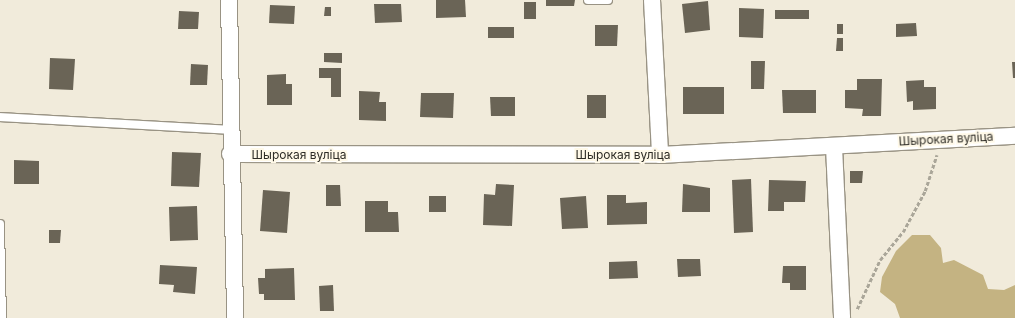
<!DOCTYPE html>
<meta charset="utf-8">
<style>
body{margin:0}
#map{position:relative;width:1015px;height:318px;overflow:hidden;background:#f1ebdb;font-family:Inter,sans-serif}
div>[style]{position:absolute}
.forest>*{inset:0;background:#c4b382}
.building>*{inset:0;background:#6a6456}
.path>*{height:2.5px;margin-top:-1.25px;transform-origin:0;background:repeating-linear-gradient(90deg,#aaa699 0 4px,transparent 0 6px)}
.roads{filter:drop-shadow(1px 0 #999384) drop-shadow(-1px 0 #999384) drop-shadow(0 1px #999384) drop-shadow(0 -1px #999384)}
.lane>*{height:8px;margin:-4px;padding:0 4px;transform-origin:4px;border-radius:4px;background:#fff}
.street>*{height:16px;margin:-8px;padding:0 8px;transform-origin:8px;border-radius:8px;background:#fff}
span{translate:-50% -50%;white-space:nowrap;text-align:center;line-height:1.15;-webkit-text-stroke:4px #fff9e8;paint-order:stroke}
.street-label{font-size:12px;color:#2e2c26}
</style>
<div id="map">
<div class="forest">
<div style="clip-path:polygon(912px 235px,930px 235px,941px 248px,943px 263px,954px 260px,983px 275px,988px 289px,1004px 290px,1015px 285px,1015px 318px,900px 318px,895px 304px,880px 292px,882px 277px,896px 251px)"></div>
</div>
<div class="building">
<div style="clip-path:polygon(436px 0,465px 0,466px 17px,436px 18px)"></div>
<div style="clip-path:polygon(546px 0,575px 0,574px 6px,546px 6px)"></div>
<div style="clip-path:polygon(708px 1px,710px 30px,685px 33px,682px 4px)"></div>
<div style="clip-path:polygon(524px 2px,536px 2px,536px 19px,524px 19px)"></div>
<div style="clip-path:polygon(374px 4px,401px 4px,402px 22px,375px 23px)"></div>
<div style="clip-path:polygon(270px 5px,295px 6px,294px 24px,269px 23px)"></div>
<div style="clip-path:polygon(325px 7px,331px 7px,331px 16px,324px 16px)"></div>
<div style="clip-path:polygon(739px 8px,764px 9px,763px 38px,739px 37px)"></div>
<div style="clip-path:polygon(775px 10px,809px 10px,809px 19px,775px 19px)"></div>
<div style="clip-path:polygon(179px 11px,199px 12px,198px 29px,178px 29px)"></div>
<div style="clip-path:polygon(916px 23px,917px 36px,896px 37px,896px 24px)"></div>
<div style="clip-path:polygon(837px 24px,843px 24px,843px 34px,837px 34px)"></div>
<div style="clip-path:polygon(595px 25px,618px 25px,617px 46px,595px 46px)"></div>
<div style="clip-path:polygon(488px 27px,514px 27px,514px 38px,488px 38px)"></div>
<div style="clip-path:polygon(837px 38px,843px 38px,843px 51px,836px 51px)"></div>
<div style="clip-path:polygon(324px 53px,342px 53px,342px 63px,324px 62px)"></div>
<div style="clip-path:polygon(50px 58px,75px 59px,73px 90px,49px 89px)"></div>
<div style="clip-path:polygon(751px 61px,765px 61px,764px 89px,751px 89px)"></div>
<div style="clip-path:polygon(1012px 62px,1015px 62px,1015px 78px,1013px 78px)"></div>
<div style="clip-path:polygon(191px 64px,208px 65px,207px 85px,190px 85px)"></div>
<div style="clip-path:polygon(319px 68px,341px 68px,341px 97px,331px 97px,331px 78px,319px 78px)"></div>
<div style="clip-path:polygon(286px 74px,286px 84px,292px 84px,292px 105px,267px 105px,267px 75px)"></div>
<div style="clip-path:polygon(857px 79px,882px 79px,881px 116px,862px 116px,863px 109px,845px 108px,845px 90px,857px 90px)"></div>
<div style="clip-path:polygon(924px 80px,924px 87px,936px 87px,936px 109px,913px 110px,913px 101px,907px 102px,906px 81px)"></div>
<div style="clip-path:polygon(683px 87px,724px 87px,724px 114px,683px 114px)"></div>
<div style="clip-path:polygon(782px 90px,816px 90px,816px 113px,783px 113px)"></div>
<div style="clip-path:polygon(359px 91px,380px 92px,379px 102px,386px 102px,386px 121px,359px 120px)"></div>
<div style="clip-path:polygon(421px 93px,454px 93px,453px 118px,420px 117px)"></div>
<div style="clip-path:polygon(587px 95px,606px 95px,606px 118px,587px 118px)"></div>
<div style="clip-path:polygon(490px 97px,515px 97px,515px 116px,491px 116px)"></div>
<div style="clip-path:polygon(172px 152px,201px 153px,199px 187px,171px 186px)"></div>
<div style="clip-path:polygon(14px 160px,39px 161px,39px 184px,14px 184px)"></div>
<div style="clip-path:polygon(850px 171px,863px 171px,862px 183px,850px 183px)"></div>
<div style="clip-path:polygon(751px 179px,753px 232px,734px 233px,732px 180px)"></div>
<div style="clip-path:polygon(769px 180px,806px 181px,805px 202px,784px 202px,784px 211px,768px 211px)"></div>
<div style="clip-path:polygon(496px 184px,514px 185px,512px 226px,483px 225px,484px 194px,495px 195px)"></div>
<div style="clip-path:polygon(683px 184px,710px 188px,710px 212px,682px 212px)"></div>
<div style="clip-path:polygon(326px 185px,340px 185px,341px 206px,326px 206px)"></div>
<div style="clip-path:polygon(263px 190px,290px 192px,287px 233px,260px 231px)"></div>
<div style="clip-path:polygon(607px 195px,626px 195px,626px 203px,647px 202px,647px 224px,607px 225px)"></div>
<div style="clip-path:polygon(429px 196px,446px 196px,446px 212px,429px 212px)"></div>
<div style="clip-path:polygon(586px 196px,588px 228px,562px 229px,560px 198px)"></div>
<div style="clip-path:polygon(365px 201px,388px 201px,388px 212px,398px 212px,399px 232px,365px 232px)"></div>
<div style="clip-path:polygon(197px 206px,198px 240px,170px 241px,169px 207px)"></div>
<div style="clip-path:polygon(49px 230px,61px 230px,60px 243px,49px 243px)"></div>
<div style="clip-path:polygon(677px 259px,700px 259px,701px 276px,678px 277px)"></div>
<div style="clip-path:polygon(637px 261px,638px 278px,609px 279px,609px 262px)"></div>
<div style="clip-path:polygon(160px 265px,197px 267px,195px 294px,173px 292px,174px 285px,159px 284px)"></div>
<div style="clip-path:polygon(783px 266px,806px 266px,806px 290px,790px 290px,790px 283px,782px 283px)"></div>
<div style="clip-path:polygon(294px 268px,295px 300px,264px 300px,264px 294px,259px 294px,258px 278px,265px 278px,265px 269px)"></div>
<div style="clip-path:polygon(333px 285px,334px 311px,320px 311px,319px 286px)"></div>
</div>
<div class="path">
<div style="left:857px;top:309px;width:54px;rotate:-64.9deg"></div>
<div style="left:880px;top:260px;width:36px;rotate:-51deg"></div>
<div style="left:903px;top:232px;width:47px;rotate:-61.8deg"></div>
<div style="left:925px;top:191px;width:38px;rotate:-72deg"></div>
</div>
<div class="roads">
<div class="lane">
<div style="left:588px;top:0;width:20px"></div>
<div style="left:0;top:117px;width:229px;rotate:3.2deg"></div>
<div style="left:0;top:224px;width:94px;rotate:88.8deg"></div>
</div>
<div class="street">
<div style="left:229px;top:0;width:318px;rotate:88.9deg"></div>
<div style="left:652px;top:0;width:155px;rotate:87deg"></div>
<div style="left:834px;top:147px;width:171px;rotate:87.3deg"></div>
<div style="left:230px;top:154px;width:430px;rotate:0.1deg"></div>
<div style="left:660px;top:155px;width:356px;rotate:-3.1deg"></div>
</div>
</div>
<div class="street-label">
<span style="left:946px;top:139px;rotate:-3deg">Шырокая вуліца</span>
<span style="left:299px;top:155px">Шырокая вуліца</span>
<span style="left:623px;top:155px">Шырокая вуліца</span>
</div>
</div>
